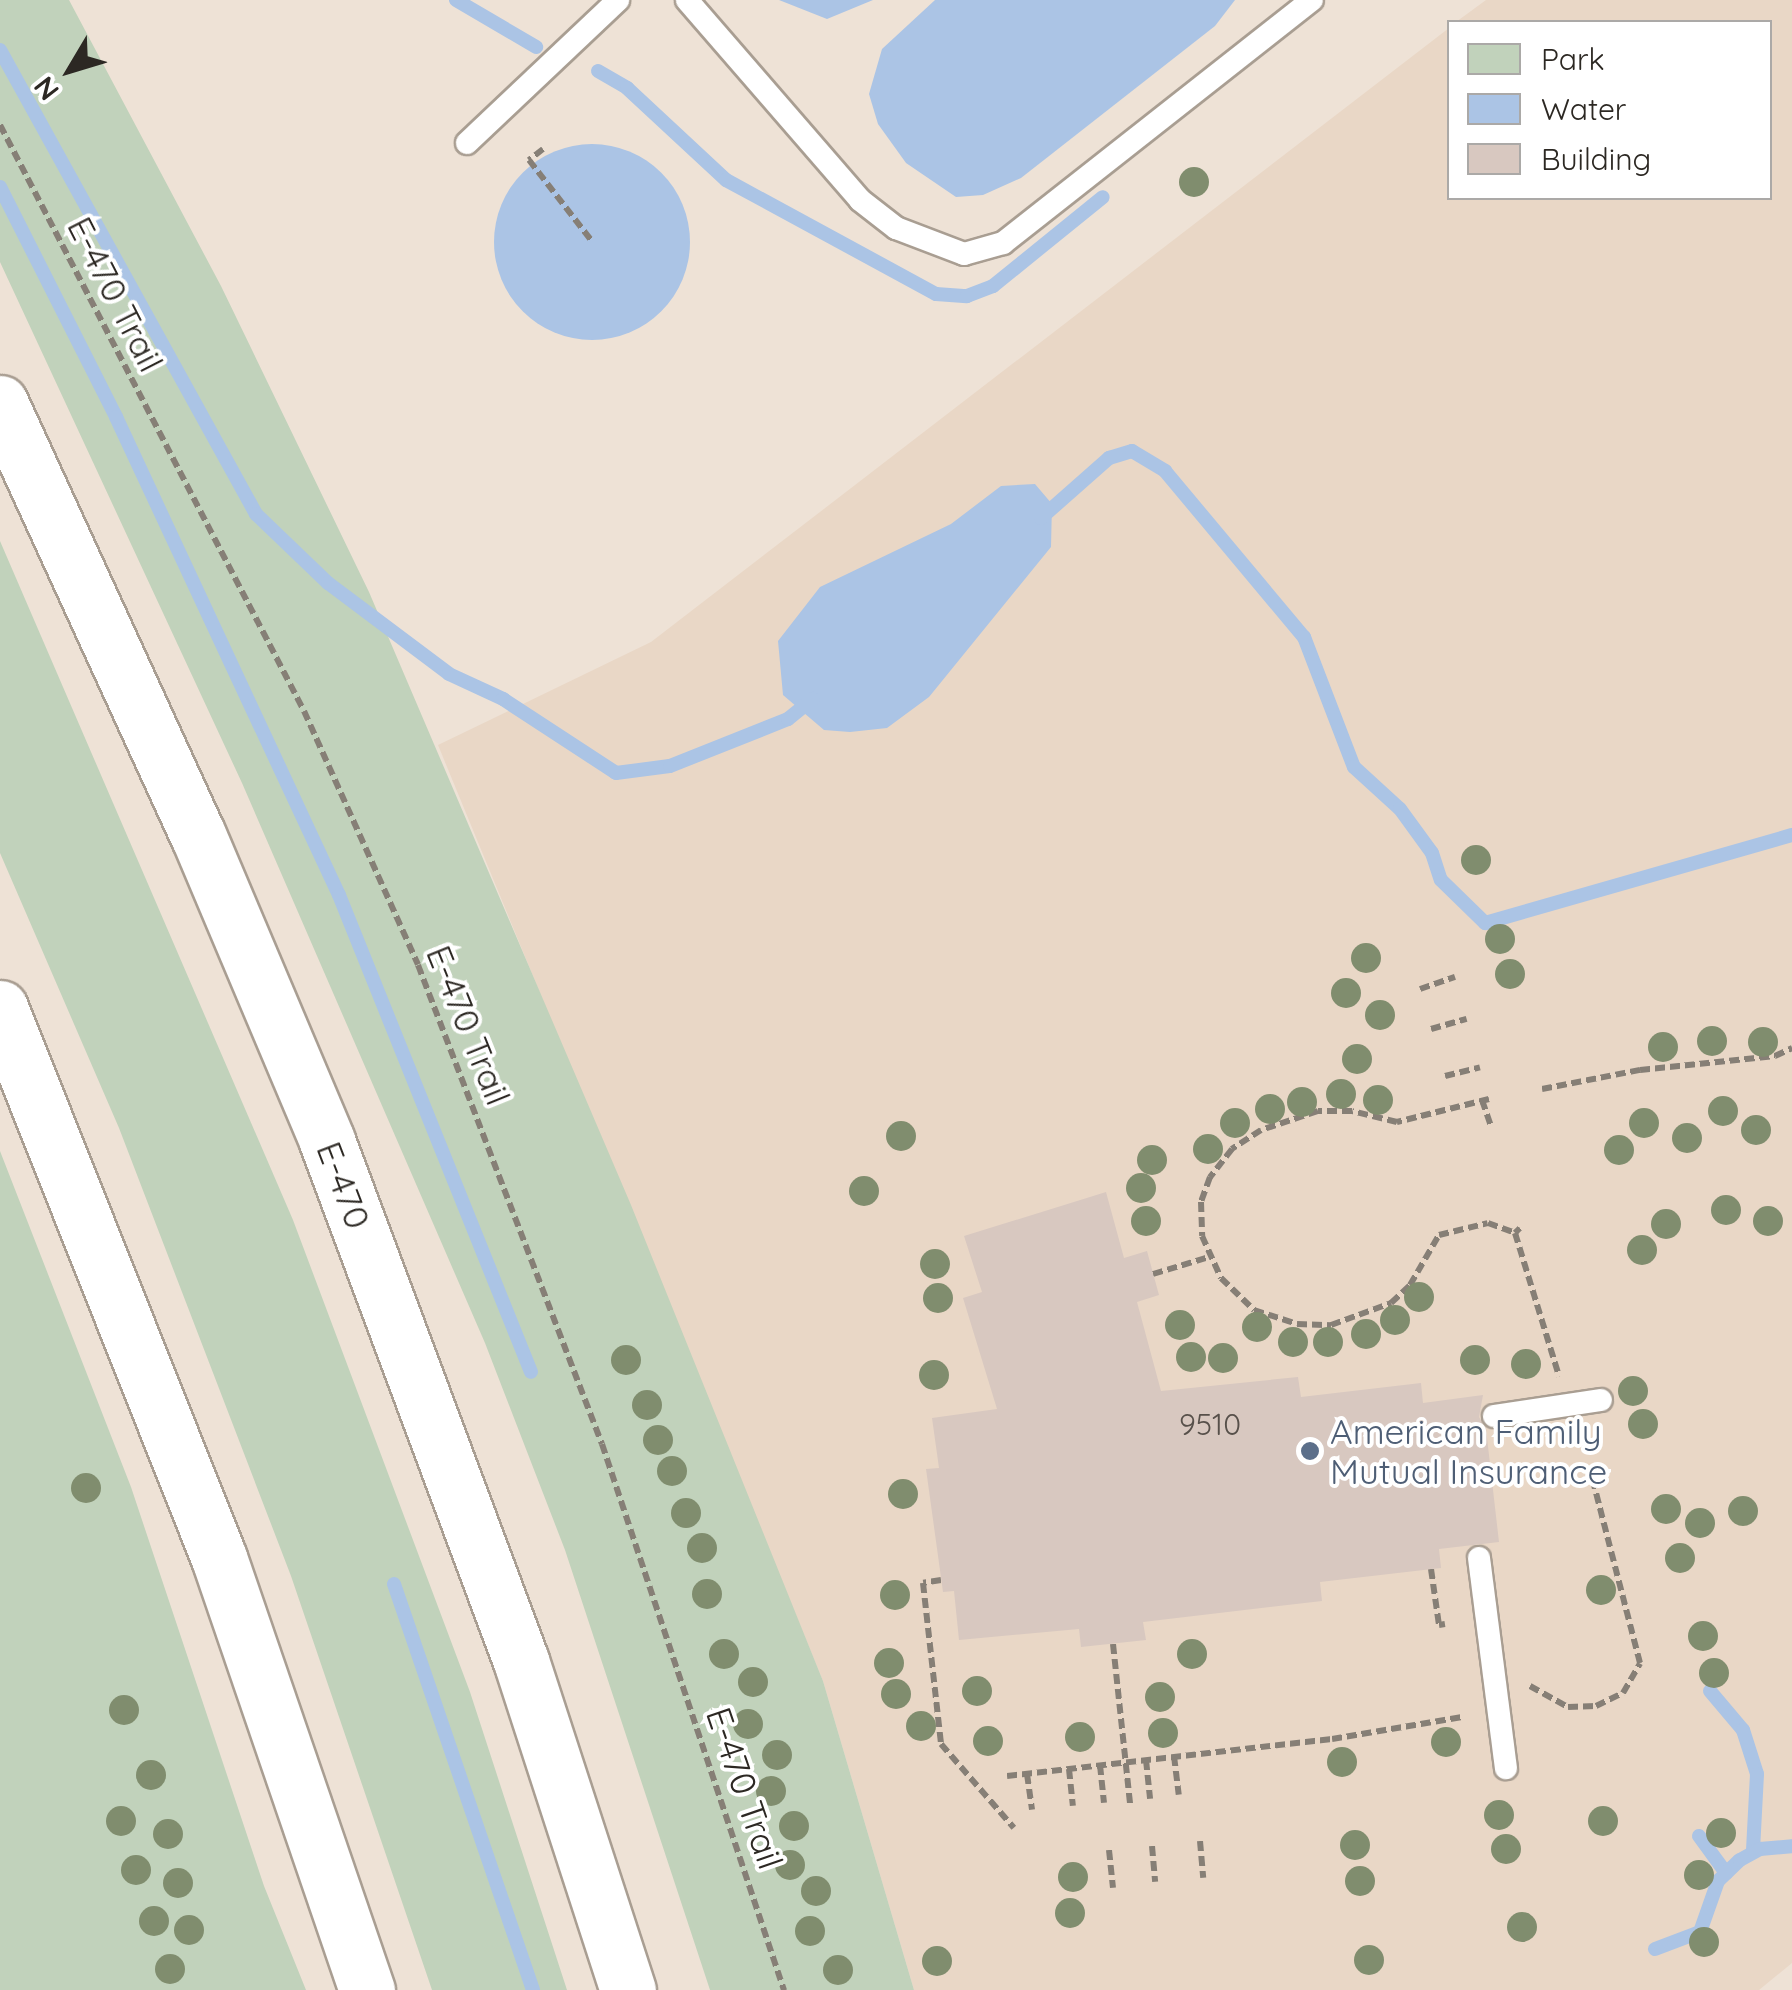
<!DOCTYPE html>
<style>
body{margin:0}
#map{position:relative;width:1792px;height:1990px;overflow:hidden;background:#eee2d6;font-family:Quicksand,sans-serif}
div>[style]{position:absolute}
.commercial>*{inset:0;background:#e9d7c6}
.green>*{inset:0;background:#c1d2bb}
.water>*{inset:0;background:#abc4e5}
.round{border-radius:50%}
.stream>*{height:14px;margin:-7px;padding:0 7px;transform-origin:7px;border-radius:7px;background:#abc4e5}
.building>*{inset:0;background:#d8c8c0}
.path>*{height:6px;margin-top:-3px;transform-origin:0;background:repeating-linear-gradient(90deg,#867f76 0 10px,transparent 0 15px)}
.roads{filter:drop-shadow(2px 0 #a99e92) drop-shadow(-2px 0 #a99e92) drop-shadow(0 2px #a99e92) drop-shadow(0 -2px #a99e92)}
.service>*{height:22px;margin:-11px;padding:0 11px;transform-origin:11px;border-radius:11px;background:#fff}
.motorway>*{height:55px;margin:-27.5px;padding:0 27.5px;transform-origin:27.5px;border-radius:27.5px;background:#fff}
.trees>*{width:30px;height:30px;margin:-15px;border-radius:50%;background:#808d6e}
.dots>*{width:28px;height:28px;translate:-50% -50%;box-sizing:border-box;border:5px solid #fff;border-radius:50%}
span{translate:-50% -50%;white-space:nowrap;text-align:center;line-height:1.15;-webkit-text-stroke:8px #fff;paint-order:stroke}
.number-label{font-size:30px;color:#57504a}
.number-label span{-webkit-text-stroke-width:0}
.street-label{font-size:35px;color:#2c2823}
.service-label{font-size:35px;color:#4e5e75}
.left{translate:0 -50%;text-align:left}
.legend{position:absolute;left:1447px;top:20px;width:325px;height:180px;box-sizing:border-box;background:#fff;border:2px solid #aba9a7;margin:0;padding:12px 18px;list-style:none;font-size:30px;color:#2c2823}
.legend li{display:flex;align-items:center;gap:20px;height:50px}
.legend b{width:50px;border:2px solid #aba9a7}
.north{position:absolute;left:20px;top:20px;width:100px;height:100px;-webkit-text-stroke:8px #fff;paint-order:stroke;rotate:232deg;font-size:28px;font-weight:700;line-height:40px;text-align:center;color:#2c2823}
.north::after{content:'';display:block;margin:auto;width:35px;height:45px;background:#2c2823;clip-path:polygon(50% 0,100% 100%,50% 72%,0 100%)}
</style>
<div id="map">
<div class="commercial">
<div style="clip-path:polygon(1486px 0,1792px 0,1792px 1963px,1759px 1990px,914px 1990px,823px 1681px,438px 745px,651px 642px,1449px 28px,1450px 198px,1770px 198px,1770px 22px,1456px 22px)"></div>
</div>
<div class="green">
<div style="clip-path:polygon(0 0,69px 0,221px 286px,369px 592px,631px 1205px,823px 1681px,914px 1990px,710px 1990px,565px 1550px,485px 1343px,242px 783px,0 262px)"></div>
<div style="clip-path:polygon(0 541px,293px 1220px,470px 1692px,567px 1990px,432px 1990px,291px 1576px,119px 1128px,0 853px)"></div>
<div style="clip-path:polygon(0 1151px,131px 1487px,264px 1886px,306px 1990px,0 1990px)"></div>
</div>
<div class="water">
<div style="clip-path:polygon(779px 0,873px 0,827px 19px)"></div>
<div style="clip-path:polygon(935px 0,1235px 0,1215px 26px,1021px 178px,983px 195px,956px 197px,906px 163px,878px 124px,869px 94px,882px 49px)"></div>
<div class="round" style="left:494px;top:144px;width:196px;height:196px"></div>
<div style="clip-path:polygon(1035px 484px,1052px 504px,1051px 547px,929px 697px,887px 728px,850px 732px,824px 730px,783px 695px,778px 641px,820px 587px,951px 524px,1001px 486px)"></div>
</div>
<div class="stream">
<div style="left:456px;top:0;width:93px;rotate:30.4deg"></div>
<div style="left:0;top:50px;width:530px;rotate:61.11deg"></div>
<div style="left:256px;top:514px;width:100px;rotate:43.8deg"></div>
<div style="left:328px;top:583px;width:151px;rotate:36.9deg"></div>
<div style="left:449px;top:674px;width:60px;rotate:24.8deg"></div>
<div style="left:503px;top:699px;width:135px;rotate:33.2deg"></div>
<div style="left:616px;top:773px;width:54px;rotate:-7.4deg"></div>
<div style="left:670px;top:766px;width:127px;rotate:-21.7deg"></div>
<div style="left:788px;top:719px;width:32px;rotate:-39deg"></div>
<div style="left:598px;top:71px;width:34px;rotate:30deg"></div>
<div style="left:627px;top:88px;width:135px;rotate:42.9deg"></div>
<div style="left:726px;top:180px;width:239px;rotate:28.5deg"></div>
<div style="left:936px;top:294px;width:31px;rotate:4deg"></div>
<div style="left:967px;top:296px;width:28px;rotate:-21deg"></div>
<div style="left:993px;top:286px;width:141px;rotate:-39deg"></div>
<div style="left:0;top:187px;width:258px;rotate:63.2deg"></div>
<div style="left:116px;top:417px;width:527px;rotate:64.99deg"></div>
<div style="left:339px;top:895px;width:514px;rotate:68.07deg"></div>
<div style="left:1041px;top:518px;width:91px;rotate:-41.4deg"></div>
<div style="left:1109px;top:458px;width:24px;rotate:-17deg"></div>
<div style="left:1132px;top:451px;width:39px;rotate:31deg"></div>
<div style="left:1165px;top:471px;width:217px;rotate:50.1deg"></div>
<div style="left:1304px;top:637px;width:139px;rotate:69deg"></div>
<div style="left:1354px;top:767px;width:62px;rotate:42.4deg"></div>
<div style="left:1400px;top:809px;width:54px;rotate:54deg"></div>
<div style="left:1432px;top:853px;width:28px;rotate:72deg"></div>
<div style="left:1441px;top:880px;width:62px;rotate:44.3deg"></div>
<div style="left:1485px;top:923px;width:319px;rotate:-16deg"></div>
<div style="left:394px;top:1584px;width:429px;rotate:71.1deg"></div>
<div style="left:1710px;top:1691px;width:51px;rotate:49.8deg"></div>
<div style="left:1743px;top:1730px;width:46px;rotate:72.3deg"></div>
<div style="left:1757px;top:1774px;width:77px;rotate:93deg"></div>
<div style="left:1699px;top:1836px;width:46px;rotate:53.9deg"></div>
<div style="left:1655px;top:1949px;width:48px;rotate:-20.7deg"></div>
<div style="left:1700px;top:1932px;width:54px;rotate:-70.6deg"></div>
<div style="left:1718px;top:1881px;width:30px;rotate:-44deg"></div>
<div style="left:1740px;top:1860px;width:23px;rotate:-29deg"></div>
<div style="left:1760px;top:1849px;width:32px;rotate:-5deg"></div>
</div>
<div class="building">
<div style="clip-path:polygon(1106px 1192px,1124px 1258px,1147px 1251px,1159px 1295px,1137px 1302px,1161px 1391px,1298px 1377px,1301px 1397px,1421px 1383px,1423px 1403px,1483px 1395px,1479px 1417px,1486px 1429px,1499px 1542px,1439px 1549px,1441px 1568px,1320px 1582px,1322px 1601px,1143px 1622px,1146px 1640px,1081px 1647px,1079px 1629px,959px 1640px,954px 1591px,943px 1592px,926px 1469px,939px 1468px,932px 1418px,997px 1409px,963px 1298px,982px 1292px,964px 1236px)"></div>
</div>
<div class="path">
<div style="left:0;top:125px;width:660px;rotate:62.58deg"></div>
<div style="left:304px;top:711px;width:278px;rotate:65.8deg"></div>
<div style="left:418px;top:965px;width:513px;rotate:68.99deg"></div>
<div style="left:602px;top:1444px;width:576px;rotate:71.57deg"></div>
<div style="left:543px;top:149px;width:18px;rotate:142deg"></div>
<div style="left:529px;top:160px;width:101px;rotate:52.2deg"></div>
<div style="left:1420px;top:989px;width:37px;rotate:-19deg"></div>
<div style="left:1431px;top:1029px;width:37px;rotate:-16deg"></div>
<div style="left:1445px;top:1076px;width:36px;rotate:-14deg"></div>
<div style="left:1542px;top:1089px;width:100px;rotate:-11deg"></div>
<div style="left:1640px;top:1070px;width:136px;rotate:-5.9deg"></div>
<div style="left:1775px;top:1056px;width:19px;rotate:-25deg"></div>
<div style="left:1489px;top:1099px;width:95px;rotate:166deg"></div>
<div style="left:1397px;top:1122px;width:46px;rotate:-166.3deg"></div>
<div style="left:1352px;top:1111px;width:34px;rotate:180deg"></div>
<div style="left:1318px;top:1111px;width:60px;rotate:161.6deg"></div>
<div style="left:1261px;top:1130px;width:35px;rotate:147deg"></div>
<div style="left:1232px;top:1149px;width:36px;rotate:128deg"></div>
<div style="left:1210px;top:1177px;width:27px;rotate:110deg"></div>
<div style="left:1201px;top:1202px;width:34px;rotate:88deg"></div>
<div style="left:1202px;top:1236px;width:46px;rotate:65.7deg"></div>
<div style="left:1221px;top:1278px;width:46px;rotate:44.1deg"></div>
<div style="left:1254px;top:1310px;width:45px;rotate:18deg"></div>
<div style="left:1297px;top:1324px;width:34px;rotate:2deg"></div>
<div style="left:1331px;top:1325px;width:64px;rotate:-20.1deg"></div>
<div style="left:1391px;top:1303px;width:26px;rotate:-43deg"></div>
<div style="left:1410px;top:1285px;width:58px;rotate:-59.9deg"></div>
<div style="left:1439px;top:1235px;width:50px;rotate:-13.8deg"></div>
<div style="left:1488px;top:1223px;width:29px;rotate:20deg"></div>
<div style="left:1482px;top:1100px;width:28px;rotate:71deg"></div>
<div style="left:1520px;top:1228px;width:7px;rotate:135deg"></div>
<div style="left:1515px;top:1233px;width:150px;rotate:72.9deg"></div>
<div style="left:1153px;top:1274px;width:59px;rotate:-16.9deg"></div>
<div style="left:1431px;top:1569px;width:57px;rotate:81.9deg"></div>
<div style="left:1439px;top:1625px;width:6px;rotate:-9deg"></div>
<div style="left:941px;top:1580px;width:18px;rotate:171deg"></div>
<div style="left:923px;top:1583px;width:162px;rotate:83.6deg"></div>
<div style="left:941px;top:1744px;width:111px;rotate:49deg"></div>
<div style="left:1113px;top:1644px;width:161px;rotate:83.9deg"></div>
<div style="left:1530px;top:1686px;width:43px;rotate:28.9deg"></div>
<div style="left:1568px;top:1707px;width:28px;rotate:-2deg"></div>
<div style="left:1596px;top:1706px;width:30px;rotate:-26deg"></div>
<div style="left:1623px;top:1693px;width:34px;rotate:-60deg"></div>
<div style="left:1640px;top:1663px;width:184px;rotate:-104.5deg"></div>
<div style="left:1174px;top:1756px;width:39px;rotate:83deg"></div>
<div style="left:1146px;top:1760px;width:39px;rotate:84deg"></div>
<div style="left:1100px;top:1765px;width:38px;rotate:84deg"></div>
<div style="left:1069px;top:1769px;width:37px;rotate:84deg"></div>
<div style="left:1027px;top:1774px;width:36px;rotate:82deg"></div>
<div style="left:1007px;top:1776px;width:327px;rotate:-6.5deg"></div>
<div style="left:1332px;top:1739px;width:132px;rotate:-9.6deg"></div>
<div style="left:1200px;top:1841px;width:37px;rotate:85deg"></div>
<div style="left:1152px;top:1846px;width:36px;rotate:85deg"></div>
<div style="left:1109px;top:1850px;width:38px;rotate:84deg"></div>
</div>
<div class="roads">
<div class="service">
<div style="left:687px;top:0;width:264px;rotate:49.1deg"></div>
<div style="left:860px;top:200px;width:46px;rotate:37.9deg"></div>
<div style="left:896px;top:228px;width:73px;rotate:20.9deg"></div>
<div style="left:964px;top:254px;width:41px;rotate:-15.8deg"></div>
<div style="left:1003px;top:243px;width:393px;rotate:-38.2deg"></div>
<div style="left:467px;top:143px;width:208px;rotate:-43.4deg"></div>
<div style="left:1494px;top:1416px;width:108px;rotate:-8.5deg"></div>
<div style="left:1479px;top:1558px;width:212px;rotate:82.7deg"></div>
</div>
<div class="motorway">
<div style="left:0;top:403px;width:475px;rotate:65.4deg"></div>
<div style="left:198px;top:835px;width:332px;rotate:67.1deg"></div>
<div style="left:327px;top:1141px;width:555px;rotate:69.54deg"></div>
<div style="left:521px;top:1661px;width:346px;rotate:72deg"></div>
<div style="left:0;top:1008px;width:592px;rotate:68.29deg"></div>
<div style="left:219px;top:1558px;width:457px;rotate:71.1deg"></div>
</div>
</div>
<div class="trees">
<div style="left:1194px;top:182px"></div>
<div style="left:1476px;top:860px"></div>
<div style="left:1500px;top:939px"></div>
<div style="left:1366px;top:958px"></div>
<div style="left:1510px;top:974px"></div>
<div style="left:1346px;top:993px"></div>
<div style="left:1380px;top:1015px"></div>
<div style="left:1712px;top:1041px"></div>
<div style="left:1763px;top:1042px"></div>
<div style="left:1663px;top:1047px"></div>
<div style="left:1357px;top:1059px"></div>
<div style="left:1341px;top:1094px"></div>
<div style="left:1378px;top:1100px"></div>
<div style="left:1302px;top:1102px"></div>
<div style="left:1270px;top:1109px"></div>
<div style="left:1723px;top:1111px"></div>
<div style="left:1235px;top:1123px"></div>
<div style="left:1644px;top:1123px"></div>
<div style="left:1756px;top:1130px"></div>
<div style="left:901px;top:1136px"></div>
<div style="left:1687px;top:1138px"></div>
<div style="left:1208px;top:1149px"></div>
<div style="left:1619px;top:1150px"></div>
<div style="left:1152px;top:1160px"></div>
<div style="left:1141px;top:1188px"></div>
<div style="left:864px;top:1191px"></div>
<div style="left:1726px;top:1210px"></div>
<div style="left:1146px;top:1221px"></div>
<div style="left:1768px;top:1221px"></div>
<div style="left:1666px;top:1224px"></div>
<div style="left:1642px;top:1250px"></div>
<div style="left:935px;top:1264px"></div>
<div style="left:1419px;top:1297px"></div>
<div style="left:938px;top:1298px"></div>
<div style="left:1395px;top:1320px"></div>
<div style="left:1180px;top:1325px"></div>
<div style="left:1257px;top:1327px"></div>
<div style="left:1366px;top:1334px"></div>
<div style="left:1293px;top:1342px"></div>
<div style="left:1328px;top:1342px"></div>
<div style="left:1191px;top:1357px"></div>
<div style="left:1223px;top:1358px"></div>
<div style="left:626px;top:1360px"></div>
<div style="left:1475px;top:1360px"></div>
<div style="left:1526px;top:1364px"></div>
<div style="left:934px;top:1375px"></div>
<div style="left:1633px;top:1391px"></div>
<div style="left:647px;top:1405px"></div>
<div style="left:1643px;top:1424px"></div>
<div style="left:658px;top:1440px"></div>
<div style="left:672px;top:1471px"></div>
<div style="left:86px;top:1488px"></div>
<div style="left:903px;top:1494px"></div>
<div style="left:1666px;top:1509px"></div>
<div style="left:1743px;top:1511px"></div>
<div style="left:686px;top:1513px"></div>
<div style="left:1700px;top:1523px"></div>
<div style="left:702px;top:1548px"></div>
<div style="left:1680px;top:1558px"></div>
<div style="left:1601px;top:1590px"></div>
<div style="left:707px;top:1594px"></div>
<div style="left:895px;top:1595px"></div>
<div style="left:1703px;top:1636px"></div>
<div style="left:724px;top:1654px"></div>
<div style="left:1192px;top:1654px"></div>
<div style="left:889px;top:1663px"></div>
<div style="left:1714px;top:1673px"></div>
<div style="left:753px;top:1682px"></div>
<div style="left:977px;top:1691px"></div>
<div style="left:896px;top:1694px"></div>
<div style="left:1160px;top:1697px"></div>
<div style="left:124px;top:1710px"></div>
<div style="left:748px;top:1724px"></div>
<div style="left:921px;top:1726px"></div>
<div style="left:1163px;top:1733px"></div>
<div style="left:1080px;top:1737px"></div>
<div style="left:988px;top:1741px"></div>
<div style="left:1446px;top:1742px"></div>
<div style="left:777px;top:1755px"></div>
<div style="left:1342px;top:1762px"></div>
<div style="left:151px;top:1775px"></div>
<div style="left:771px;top:1791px"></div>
<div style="left:1499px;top:1815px"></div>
<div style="left:121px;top:1821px"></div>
<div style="left:1603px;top:1821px"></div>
<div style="left:794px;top:1826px"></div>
<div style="left:1721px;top:1833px"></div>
<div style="left:168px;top:1834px"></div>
<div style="left:1355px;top:1845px"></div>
<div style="left:1506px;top:1849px"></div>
<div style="left:790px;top:1865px"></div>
<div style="left:136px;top:1870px"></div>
<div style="left:1699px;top:1875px"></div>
<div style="left:1073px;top:1877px"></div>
<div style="left:1360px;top:1881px"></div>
<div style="left:178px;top:1883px"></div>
<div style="left:816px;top:1891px"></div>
<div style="left:1070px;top:1913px"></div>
<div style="left:154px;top:1921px"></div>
<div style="left:1522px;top:1927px"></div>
<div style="left:189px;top:1930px"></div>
<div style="left:810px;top:1931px"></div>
<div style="left:1704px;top:1942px"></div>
<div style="left:1369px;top:1960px"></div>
<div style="left:937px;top:1961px"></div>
<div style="left:170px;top:1969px"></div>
<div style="left:838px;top:1970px"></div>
</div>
<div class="dots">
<div style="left:1310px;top:1451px;background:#5c6f8a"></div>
</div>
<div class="number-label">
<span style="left:1210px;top:1424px">9510</span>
</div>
<div class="street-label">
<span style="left:116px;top:294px;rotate:63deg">E-470 Trail</span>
<span style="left:469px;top:1025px;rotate:68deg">E-470 Trail</span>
<span style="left:344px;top:1185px;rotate:69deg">E-470</span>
<span style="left:745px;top:1788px;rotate:71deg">E-470 Trail</span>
</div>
<div class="service-label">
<span class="left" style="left:1330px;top:1451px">American Family<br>Mutual Insurance</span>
</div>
<ul class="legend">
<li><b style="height:28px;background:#c1d2bb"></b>Park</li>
<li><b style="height:28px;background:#abc4e5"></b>Water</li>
<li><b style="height:28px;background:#d8c8c0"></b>Building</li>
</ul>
<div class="north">N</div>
</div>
